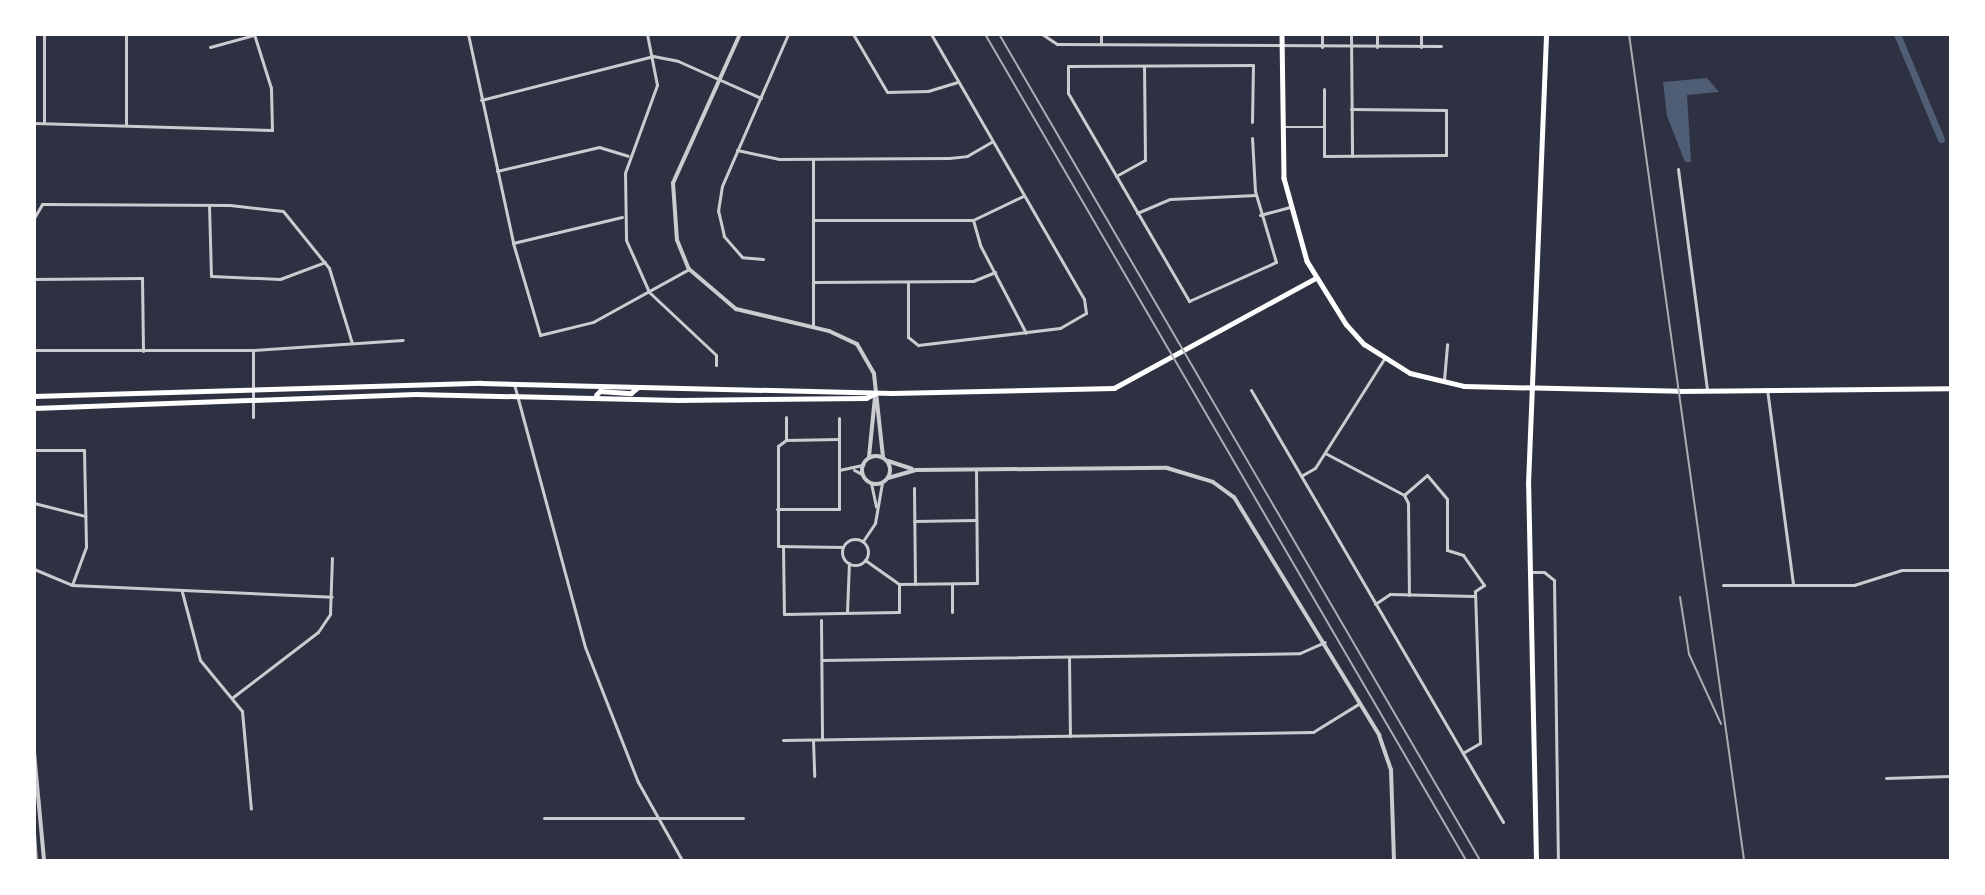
<!DOCTYPE html>
<style>
body{margin:0}
#map{position:relative;width:1985px;height:895px;overflow:hidden;background:#2d3142;font-family:Jost,sans-serif}
div>[style]{position:absolute}
.water>*{inset:0;background:#4f5d75}
.canal>*{height:7px;margin:-3.5px;padding:0 3.5px;transform-origin:3.5px;border-radius:3.5px;background:#4f5d75}
.service>*{height:1.5px;margin:-0.75px;padding:0 0.75px;transform-origin:0.75px;border-radius:0.75px;background:#caccd0}
.minor>*{height:3px;margin:-1.5px;padding:0 1.5px;transform-origin:1.5px;border-radius:1.5px;background:#caccd0}
.minor>.ring{margin:-1.5px;padding:0;box-sizing:content-box;background:none;border:3px solid #caccd0;border-radius:50%}
.tertiary>*{height:4px;margin:-2px;padding:0 2px;transform-origin:2px;border-radius:2px;background:#caccd0}
.tertiary>.ring{margin:-2px;padding:0;box-sizing:content-box;background:none;border:4px solid #caccd0;border-radius:50%}
.secondary>*{height:4.5px;margin:-2.25px;padding:0 2.25px;transform-origin:2.25px;border-radius:2.25px;background:#fff}
.rail>*{height:2px;margin:-1px;padding:0 1px;transform-origin:1px;border-radius:1px;background:#abadb3}
span{translate:-50% -50%;white-space:nowrap;text-align:center;line-height:1.15;-webkit-text-stroke:4.5px #fff;paint-order:stroke}
.frame{position:absolute;inset:0;border:36px solid #fff;pointer-events:none}
</style>
<div id="map">
<div class="water">
<div style="clip-path:polygon(1707px 78px,1719px 92px,1687px 95px,1691px 162px,1685px 162px,1667px 116px,1663px 82px)"></div>
</div>
<div class="canal">
<div style="left:1897px;top:34px;width:114px;rotate:67.3deg"></div>
</div>
<div class="service">
<div style="left:1286px;top:127px;width:37px"></div>
</div>
<div class="minor">
<div style="left:44px;top:34px;width:89px;rotate:90deg"></div>
<div style="left:126px;top:34px;width:90px;rotate:90deg"></div>
<div style="left:468px;top:34px;width:214px;rotate:77.8deg"></div>
<div style="left:513px;top:243px;width:96px;rotate:73.6deg"></div>
<div style="left:540px;top:335px;width:55px;rotate:-13.8deg"></div>
<div style="left:593px;top:322px;width:110px;rotate:-28.9deg"></div>
<div style="left:647px;top:34px;width:52px;rotate:78.9deg"></div>
<div style="left:657px;top:85px;width:94px;rotate:110deg"></div>
<div style="left:625px;top:173px;width:67px;rotate:89.1deg"></div>
<div style="left:626px;top:240px;width:57px;rotate:66.1deg"></div>
<div style="left:649px;top:292px;width:92px;rotate:43.2deg"></div>
<div style="left:716px;top:355px;width:10px;rotate:90deg"></div>
<div style="left:853px;top:34px;width:67px;rotate:59.6deg"></div>
<div style="left:887px;top:92px;width:41px;rotate:-1.4deg"></div>
<div style="left:928px;top:91px;width:30px;rotate:-17deg"></div>
<div style="left:1042px;top:34px;width:18px;rotate:34deg"></div>
<div style="left:1057px;top:44px;width:384px;rotate:0.3deg"></div>
<div style="left:1101px;top:34px;width:10px;rotate:90deg"></div>
<div style="left:1322px;top:34px;width:13px;rotate:90deg"></div>
<div style="left:1351px;top:34px;width:122px;rotate:89.5deg"></div>
<div style="left:1377px;top:34px;width:13px;rotate:90deg"></div>
<div style="left:1421px;top:34px;width:13px;rotate:90deg"></div>
<div style="left:210px;top:47px;width:46px;rotate:-15.3deg"></div>
<div style="left:1324px;top:89px;width:67px;rotate:90deg"></div>
<div style="left:1324px;top:156px;width:122px;rotate:-0.5deg"></div>
<div style="left:1446px;top:155px;width:45px;rotate:-90deg"></div>
<div style="left:1446px;top:110px;width:95px;rotate:-179.4deg"></div>
<div style="left:481px;top:100px;width:178px;rotate:-14.3deg"></div>
<div style="left:653px;top:56px;width:25px;rotate:11deg"></div>
<div style="left:678px;top:61px;width:91px;rotate:24deg"></div>
<div style="left:1252px;top:122px;width:57px;rotate:-89deg"></div>
<div style="left:1253px;top:65px;width:185px;rotate:179.7deg"></div>
<div style="left:1068px;top:66px;width:27px;rotate:90deg"></div>
<div style="left:1068px;top:93px;width:241px;rotate:59.8deg"></div>
<div style="left:1189px;top:301px;width:95px;rotate:-24.1deg"></div>
<div style="left:1276px;top:262px;width:74px;rotate:-106.5deg"></div>
<div style="left:1255px;top:191px;width:53px;rotate:-93.2deg"></div>
<div style="left:34px;top:123px;width:238px;rotate:1.7deg"></div>
<div style="left:272px;top:130px;width:42px;rotate:-91.4deg"></div>
<div style="left:271px;top:88px;width:57px;rotate:-107.5deg"></div>
<div style="left:737px;top:150px;width:43px;rotate:12.1deg"></div>
<div style="left:779px;top:159px;width:170px;rotate:-0.3deg"></div>
<div style="left:949px;top:158px;width:18px;rotate:-6deg"></div>
<div style="left:967px;top:156px;width:28px;rotate:-30deg"></div>
<div style="left:1678px;top:169px;width:223px;rotate:82.5deg"></div>
<div style="left:497px;top:171px;width:105px;rotate:-13.2deg"></div>
<div style="left:599px;top:147px;width:30px;rotate:17deg"></div>
<div style="left:1116px;top:176px;width:33px;rotate:-29deg"></div>
<div style="left:1145px;top:160px;width:94px;rotate:-90.6deg"></div>
<div style="left:209px;top:205px;width:71px;rotate:88.4deg"></div>
<div style="left:211px;top:276px;width:69px;rotate:2.5deg"></div>
<div style="left:280px;top:279px;width:48px;rotate:-20.7deg"></div>
<div style="left:1137px;top:213px;width:36px;rotate:-23deg"></div>
<div style="left:1170px;top:199px;width:86px;rotate:-2.7deg"></div>
<div style="left:1260px;top:215px;width:30px;rotate:-15deg"></div>
<div style="left:34px;top:218px;width:16px;rotate:-60deg"></div>
<div style="left:42px;top:204px;width:188px;rotate:0.3deg"></div>
<div style="left:230px;top:205px;width:53px;rotate:6.5deg"></div>
<div style="left:283px;top:211px;width:73px;rotate:51.1deg"></div>
<div style="left:329px;top:268px;width:78px;rotate:73deg"></div>
<div style="left:814px;top:220px;width:159px"></div>
<div style="left:973px;top:220px;width:55px;rotate:-25.6deg"></div>
<div style="left:973px;top:220px;width:26px;rotate:74deg"></div>
<div style="left:980px;top:245px;width:99px;rotate:62.4deg"></div>
<div style="left:513px;top:243px;width:112px;rotate:-13.4deg"></div>
<div style="left:763px;top:259px;width:21px;rotate:-175deg"></div>
<div style="left:742px;top:257px;width:28px;rotate:-131deg"></div>
<div style="left:724px;top:236px;width:26px;rotate:-103deg"></div>
<div style="left:718px;top:211px;width:25px;rotate:-81deg"></div>
<div style="left:722px;top:186px;width:166px;rotate:-66.5deg"></div>
<div style="left:34px;top:279px;width:108px;rotate:-0.5deg"></div>
<div style="left:142px;top:278px;width:73px;rotate:89.2deg"></div>
<div style="left:814px;top:282px;width:159px;rotate:-0.4deg"></div>
<div style="left:973px;top:281px;width:24px;rotate:-22deg"></div>
<div style="left:908px;top:282px;width:55px;rotate:90deg"></div>
<div style="left:908px;top:337px;width:13px;rotate:39deg"></div>
<div style="left:918px;top:345px;width:143px;rotate:-6.8deg"></div>
<div style="left:1060px;top:328px;width:30px;rotate:-30deg"></div>
<div style="left:1086px;top:313px;width:14px;rotate:-98deg"></div>
<div style="left:1084px;top:299px;width:306px;rotate:-120deg"></div>
<div style="left:813px;top:327px;width:168px;rotate:-90deg"></div>
<div style="left:34px;top:350px;width:219px"></div>
<div style="left:253px;top:350px;width:150px;rotate:-3.8deg"></div>
<div style="left:253px;top:350px;width:67px;rotate:90deg"></div>
<div style="left:1444px;top:380px;width:36px;rotate:-85deg"></div>
<div style="left:514px;top:384px;width:272px;rotate:74.9deg"></div>
<div style="left:585px;top:647px;width:145px;rotate:68.6deg"></div>
<div style="left:638px;top:782px;width:90px;rotate:60.6deg"></div>
<div style="left:1767px;top:389px;width:196px;rotate:82.4deg"></div>
<div style="left:1251px;top:390px;width:500px;rotate:59.74deg"></div>
<div style="left:786px;top:417px;width:23px;rotate:90deg"></div>
<div style="left:839px;top:439px;width:53px;rotate:178.9deg"></div>
<div style="left:786px;top:440px;width:10px;rotate:143deg"></div>
<div style="left:778px;top:446px;width:100px;rotate:90deg"></div>
<div style="left:778px;top:546px;width:65px;rotate:0.9deg"></div>
<div style="left:34px;top:450px;width:50px"></div>
<div style="left:84px;top:450px;width:97px;rotate:88.8deg"></div>
<div style="left:86px;top:547px;width:40px;rotate:110.2deg"></div>
<div style="left:1325px;top:453px;width:89px;rotate:28deg"></div>
<div style="left:1404px;top:495px;width:9px;rotate:63deg"></div>
<div style="left:1408px;top:503px;width:92px;rotate:89.4deg"></div>
<div style="left:839px;top:470px;width:25px;rotate:-12deg"></div>
<div style="left:854px;top:470px;width:9px;rotate:27deg"></div>
<div style="left:1301px;top:476px;width:16px;rotate:-30deg"></div>
<div style="left:1315px;top:468px;width:129px;rotate:-57.7deg"></div>
<div style="left:871px;top:483px;width:24px;rotate:78deg"></div>
<div style="left:914px;top:488px;width:96px;rotate:89.4deg"></div>
<div style="left:1404px;top:495px;width:30px;rotate:-41deg"></div>
<div style="left:1427px;top:475px;width:31px;rotate:50deg"></div>
<div style="left:1447px;top:499px;width:51px;rotate:90deg"></div>
<div style="left:1447px;top:550px;width:17px;rotate:17deg"></div>
<div style="left:1463px;top:555px;width:37px;rotate:55deg"></div>
<div style="left:1484px;top:585px;width:11px;rotate:146deg"></div>
<div style="left:1475px;top:591px;width:152px;rotate:88.1deg"></div>
<div style="left:1480px;top:743px;width:20px;rotate:150deg"></div>
<div style="left:34px;top:503px;width:53px;rotate:14.3deg"></div>
<div style="left:777px;top:509px;width:62px"></div>
<div style="left:839px;top:509px;width:91px;rotate:-90deg"></div>
<div style="left:914px;top:521px;width:62px;rotate:-0.9deg"></div>
<div class="ring" style="left:842px;top:539px;width:23px;height:23px"></div>
<div style="left:863px;top:541px;width:22px;rotate:-56deg"></div>
<div style="left:875px;top:523px;width:41px;rotate:-80.1deg"></div>
<div style="left:783px;top:546px;width:68px;rotate:89.2deg"></div>
<div style="left:784px;top:614px;width:115px;rotate:-1deg"></div>
<div style="left:899px;top:612px;width:28px;rotate:-90deg"></div>
<div style="left:865px;top:560px;width:42px;rotate:35.2deg"></div>
<div style="left:899px;top:584px;width:78px;rotate:-0.7deg"></div>
<div style="left:977px;top:583px;width:114px;rotate:-90.5deg"></div>
<div style="left:34px;top:569px;width:41px;rotate:22.8deg"></div>
<div style="left:72px;top:585px;width:260px;rotate:2.6deg"></div>
<div style="left:1530px;top:572px;width:14px"></div>
<div style="left:1544px;top:572px;width:13px;rotate:39deg"></div>
<div style="left:1554px;top:580px;width:280px;rotate:89.2deg"></div>
<div style="left:1723px;top:585px;width:131px"></div>
<div style="left:1854px;top:585px;width:50px;rotate:-17.4deg"></div>
<div style="left:1902px;top:570px;width:48px"></div>
<div style="left:182px;top:592px;width:70px;rotate:75.2deg"></div>
<div style="left:200px;top:660px;width:66px;rotate:50.5deg"></div>
<div style="left:242px;top:711px;width:98px;rotate:84.8deg"></div>
<div style="left:1375px;top:604px;width:18px;rotate:-34deg"></div>
<div style="left:1390px;top:594px;width:85px;rotate:1.3deg"></div>
<div style="left:847px;top:612px;width:49px;rotate:-87.7deg"></div>
<div style="left:952px;top:612px;width:28px;rotate:-90deg"></div>
<div style="left:821px;top:620px;width:119px;rotate:89.5deg"></div>
<div style="left:1069px;top:657px;width:79px;rotate:89.3deg"></div>
<div style="left:822px;top:660px;width:478px;rotate:-0.8deg"></div>
<div style="left:1300px;top:653px;width:27px;rotate:-24deg"></div>
<div style="left:233px;top:697px;width:107px;rotate:-37.4deg"></div>
<div style="left:318px;top:632px;width:22px;rotate:-56deg"></div>
<div style="left:330px;top:614px;width:56px;rotate:-88deg"></div>
<div style="left:783px;top:740px;width:530px;rotate:-0.86deg"></div>
<div style="left:1313px;top:732px;width:55px;rotate:-31.7deg"></div>
<div style="left:813px;top:740px;width:36px;rotate:88deg"></div>
<div style="left:1886px;top:778px;width:64px;rotate:-1.8deg"></div>
<div style="left:544px;top:818px;width:199px"></div>
</div>
<div class="tertiary">
<div style="left:740px;top:34px;width:163px;rotate:114.2deg"></div>
<div style="left:673px;top:183px;width:57px;rotate:86deg"></div>
<div style="left:677px;top:240px;width:31px;rotate:68deg"></div>
<div style="left:689px;top:269px;width:62px;rotate:40.4deg"></div>
<div style="left:736px;top:309px;width:96px;rotate:13.3deg"></div>
<div style="left:829px;top:331px;width:31px;rotate:25deg"></div>
<div style="left:857px;top:344px;width:34px;rotate:60deg"></div>
<div style="left:874px;top:374px;width:83px;rotate:83.8deg"></div>
<div class="ring" style="left:862px;top:456px;width:24px;height:24px"></div>
<div style="left:869px;top:457px;width:60px;rotate:-84.3deg"></div>
<div style="left:888px;top:461px;width:25px;rotate:18deg"></div>
<div style="left:888px;top:478px;width:29px;rotate:-16deg"></div>
<div style="left:916px;top:470px;width:251px;rotate:-0.5deg"></div>
<div style="left:1167px;top:468px;width:48px;rotate:16.9deg"></div>
<div style="left:1213px;top:482px;width:26px;rotate:36deg"></div>
<div style="left:1234px;top:497px;width:279px;rotate:58.6deg"></div>
<div style="left:1379px;top:735px;width:37px;rotate:71deg"></div>
<div style="left:1391px;top:770px;width:90px;rotate:88.1deg"></div>
<div style="left:34px;top:752px;width:108px;rotate:84.7deg"></div>
<div style="left:34px;top:833px;width:27px;rotate:86deg"></div>
</div>
<div class="secondary">
<div style="left:1282px;top:34px;width:144px;rotate:89.2deg"></div>
<div style="left:1284px;top:178px;width:86px;rotate:74.5deg"></div>
<div style="left:1307px;top:261px;width:74px;rotate:58.2deg"></div>
<div style="left:1346px;top:324px;width:27px;rotate:48deg"></div>
<div style="left:1364px;top:344px;width:54px;rotate:32.2deg"></div>
<div style="left:1410px;top:373px;width:56px;rotate:13.5deg"></div>
<div style="left:1464px;top:386px;width:214px;rotate:1.3deg"></div>
<div style="left:1678px;top:391px;width:272px;rotate:-0.6deg"></div>
<div style="left:596px;top:395px;width:6px;rotate:-45deg"></div>
<div style="left:600px;top:391px;width:31px;rotate:4deg"></div>
<div style="left:631px;top:393px;width:8px;rotate:-40deg"></div>
<div style="left:34px;top:396px;width:447px;rotate:-1.7deg"></div>
<div style="left:481px;top:383px;width:411px;rotate:1.4deg"></div>
<div style="left:892px;top:393px;width:222px;rotate:-1.3deg"></div>
<div style="left:1114px;top:388px;width:230px;rotate:-28.6deg"></div>
<div style="left:34px;top:408px;width:381px;rotate:-2.1deg"></div>
<div style="left:415px;top:394px;width:263px;rotate:1.3deg"></div>
<div style="left:678px;top:400px;width:188px;rotate:-0.6deg"></div>
<div style="left:866px;top:398px;width:11px;rotate:-27deg"></div>
<div style="left:1536px;top:860px;width:376px;rotate:-91.2deg"></div>
<div style="left:1528px;top:484px;width:450px;rotate:-87.7deg"></div>
</div>
<div class="rail">
<div style="left:985px;top:34px;width:956px;rotate:59.79deg"></div>
<div style="left:999px;top:34px;width:956px;rotate:59.79deg"></div>
<div style="left:1629px;top:34px;width:834px;rotate:82.07deg"></div>
<div style="left:1680px;top:597px;width:58px;rotate:81deg"></div>
<div style="left:1689px;top:654px;width:77px;rotate:65.4deg"></div>
</div>
<div class="frame"></div>
</div>
